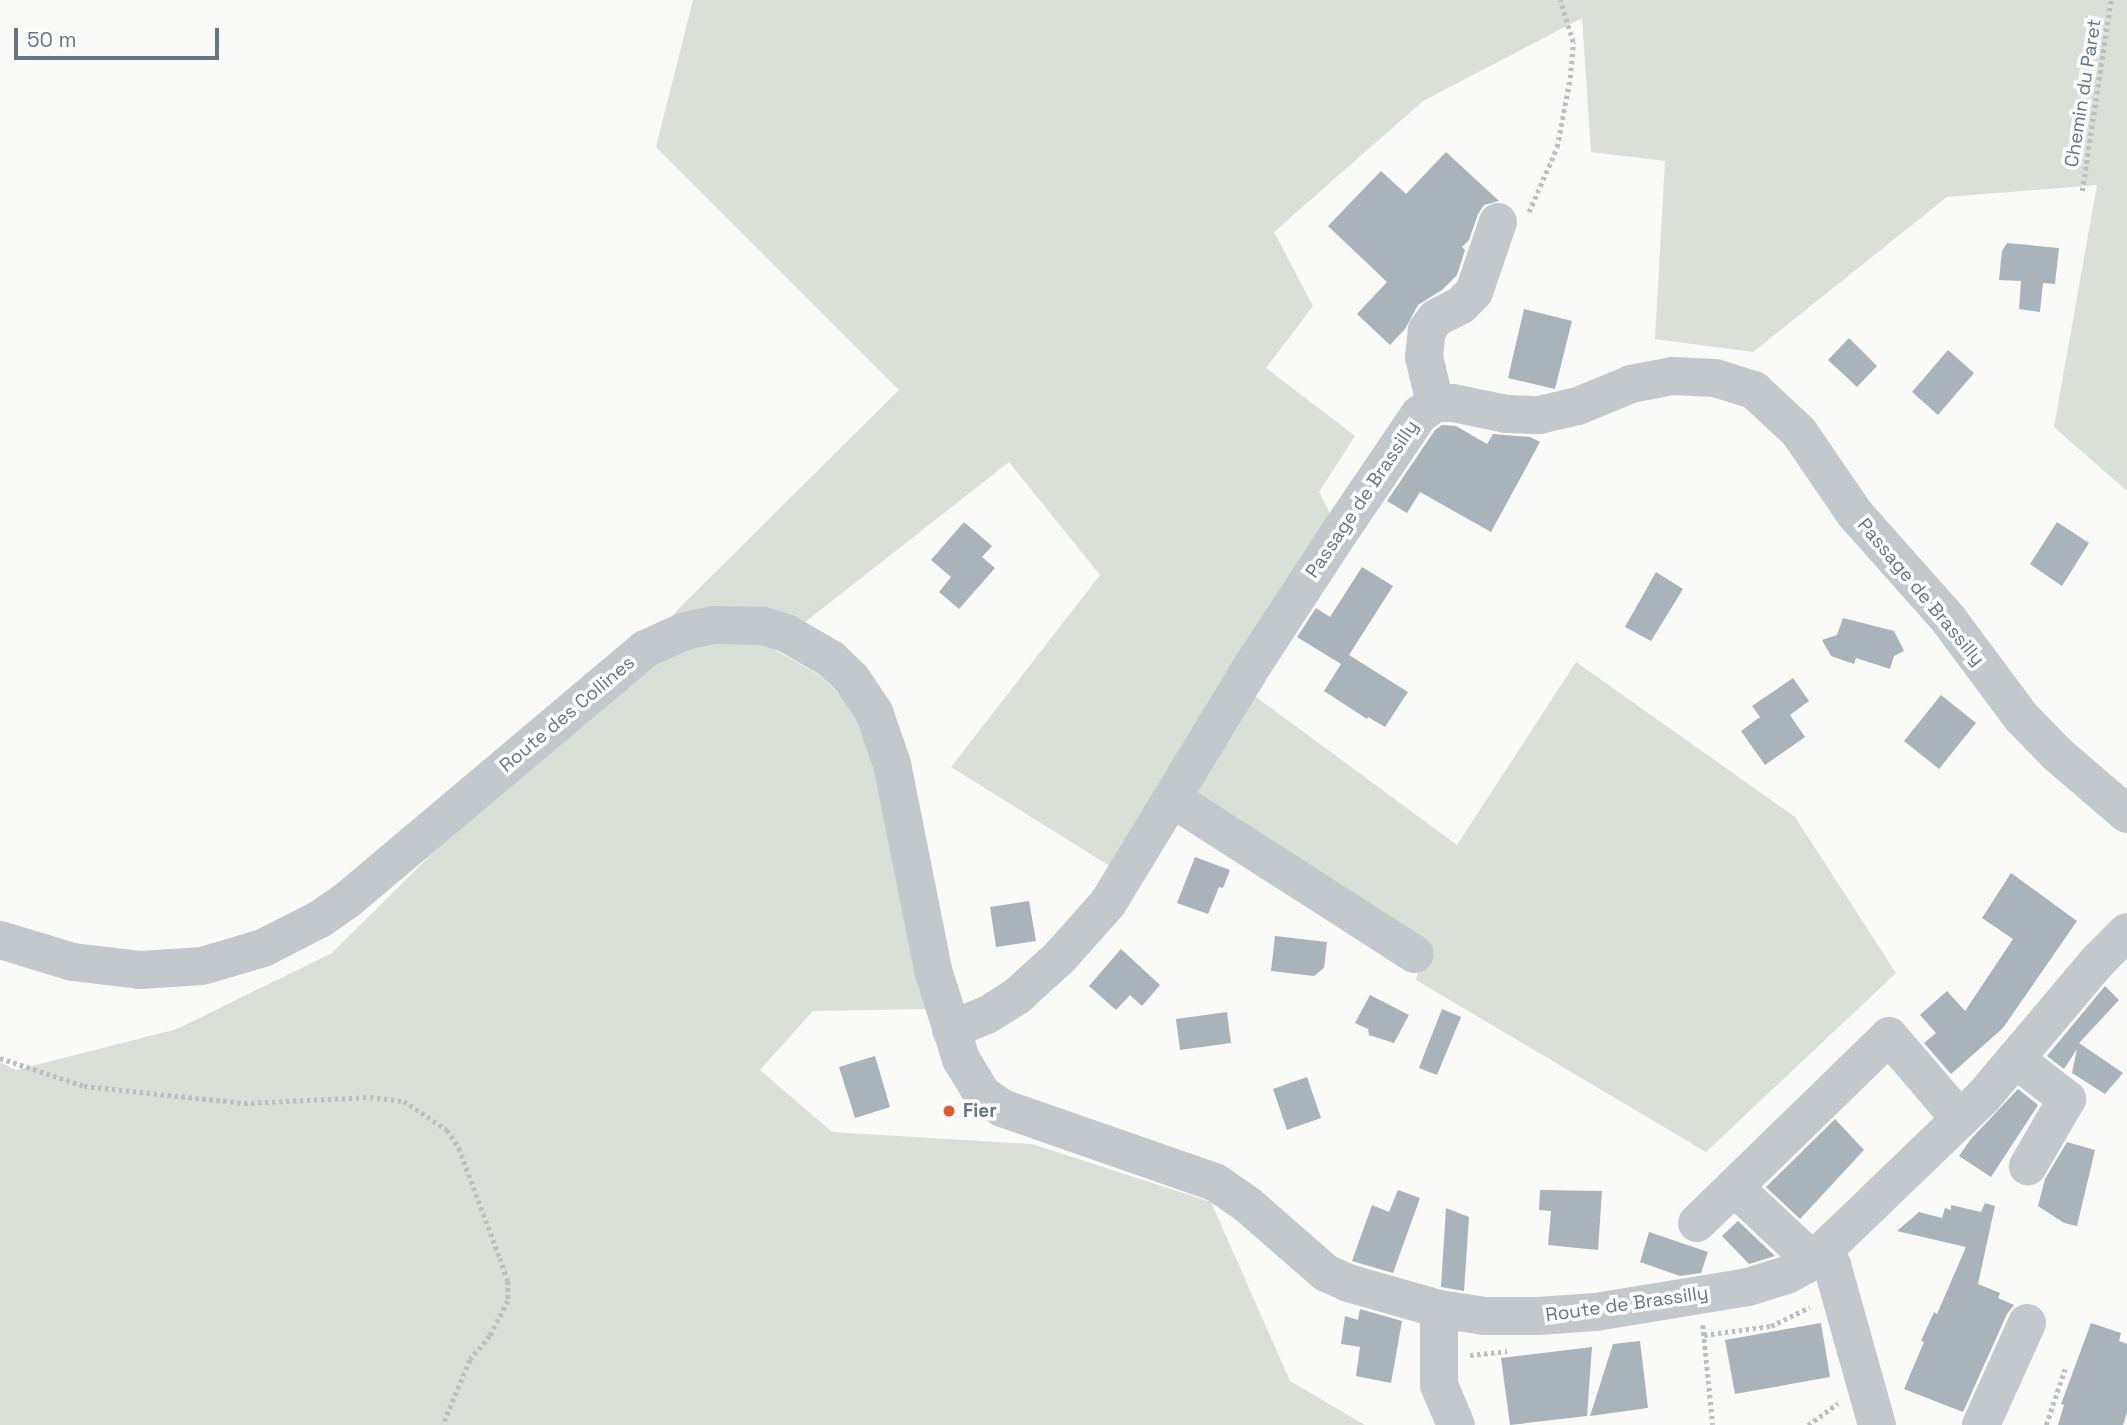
<!DOCTYPE html>
<style>
body{margin:0}
#map{position:relative;width:2127px;height:1425px;overflow:hidden;background:#fafaf8;font-family:"Space Grotesk",sans-serif}
div>[style]{position:absolute}
.green>*{inset:0;background:#dadfd7}
.building>*{inset:0;background:#aab3b9}
.path>*{height:4.5px;margin-top:-2.25px;transform-origin:0;background:repeating-linear-gradient(90deg,#bbbfc2 0 3.5px,transparent 0 7px)}
.minor>*{height:38px;margin:-19px;padding:0 19px;transform-origin:19px;border-radius:19px;background:#c3c8cc}
.dots>*{width:19px;height:19px;translate:-50% -50%;box-sizing:border-box;border:4px solid #fff;border-radius:50%}
span{translate:-50% -50%;white-space:nowrap;text-align:center;line-height:1.15;-webkit-text-stroke:7px #fff;paint-order:stroke}
.street-label{font-size:19px;color:#657683}
.poi-label{font-size:19px;color:#657683;font-weight:700}
.left{translate:0 -50%;text-align:left}
.scale{position:absolute;left:14px;top:28px;width:205px;height:32px;box-sizing:border-box;border:4px solid #657683;border-top:0;padding-left:9px;font-size:21px;line-height:24px;white-space:nowrap;color:#657683;-webkit-text-stroke:5px #fff;paint-order:stroke}
</style>
<div id="map">
<div class="green">
<div style="clip-path:polygon(693px 0,2127px 0,2127px 491px,2054px 427px,2097px 185px,1947px 197px,1753px 352px,1655px 339px,1665px 161px,1591px 152px,1582px 18px,1423px 101px,1274px 232px,1313px 306px,1266px 368px,1355px 436px,1319px 492px,1333px 519px,1237px 683px,1457px 845px,1576px 662px,1795px 817px,1896px 973px,1706px 1152px,1416px 980px,1423px 947px,1169px 782px,1113px 868px,951px 767px,1100px 575px,1009px 462px,772px 648px,821px 676px,857px 713px,874px 746px,928px 1009px,813px 1011px,760px 1070px,832px 1132px,1032px 1144px,1211px 1202px,1290px 1381px,1365px 1425px,0 1425px,0 1062px,16px 1070px,177px 1029px,332px 953px,899px 390px,656px 147px)"></div>
</div>
<div class="building">
<div style="clip-path:polygon(1446px 152px,1499px 201px,1484px 205px,1478px 214px,1469px 240px,1462px 247px,1465px 250px,1457px 275px,1442px 290px,1418px 305px,1405px 329px,1390px 345px,1357px 314px,1387px 282px,1328px 226px,1381px 171px,1406px 194px)"></div>
<div style="clip-path:polygon(2007px 243px,2059px 248px,2055px 284px,2043px 283px,2040px 312px,2019px 309px,2021px 281px,1999px 280px,2002px 251px)"></div>
<div style="clip-path:polygon(1524px 309px,1572px 321px,1555px 389px,1508px 378px)"></div>
<div style="clip-path:polygon(1849px 338px,1877px 366px,1857px 387px,1828px 360px)"></div>
<div style="clip-path:polygon(1948px 350px,1974px 373px,1938px 415px,1912px 392px)"></div>
<div style="clip-path:polygon(1442px 425px,1456px 426px,1487px 444px,1493px 434px,1530px 437px,1540px 442px,1491px 532px,1420px 492px,1407px 513px,1387px 501px,1435px 430px)"></div>
<div style="clip-path:polygon(964px 522px,992px 546px,982px 557px,995px 568px,959px 609px,939px 592px,951px 577px,931px 560px)"></div>
<div style="clip-path:polygon(2057px 522px,2089px 543px,2062px 586px,2030px 564px)"></div>
<div style="clip-path:polygon(1362px 567px,1393px 586px,1349px 655px,1408px 692px,1385px 727px,1368px 717px,1367px 719px,1324px 691px,1341px 664px,1297px 637px,1316px 608px,1330px 617px)"></div>
<div style="clip-path:polygon(1656px 572px,1683px 589px,1651px 641px,1625px 627px)"></div>
<div style="clip-path:polygon(1843px 618px,1894px 631px,1904px 651px,1894px 656px,1890px 669px,1856px 658px,1854px 664px,1831px 656px,1822px 640px,1837px 635px)"></div>
<div style="clip-path:polygon(1793px 678px,1809px 701px,1790px 715px,1805px 737px,1765px 765px,1741px 731px,1760px 717px,1752px 706px)"></div>
<div style="clip-path:polygon(1941px 695px,1976px 723px,1939px 769px,1904px 741px)"></div>
<div style="clip-path:polygon(1195px 857px,1230px 870px,1223px 888px,1219px 887px,1208px 914px,1177px 903px)"></div>
<div style="clip-path:polygon(2011px 873px,2077px 921px,2003px 1028px,1951px 1074px,1924px 1043px,1936px 1033px,1920px 1015px,1947px 991px,1965px 1011px,2013px 939px,1982px 918px)"></div>
<div style="clip-path:polygon(1029px 901px,1036px 941px,996px 947px,990px 907px)"></div>
<div style="clip-path:polygon(1275px 936px,1327px 942px,1324px 968px,1314px 976px,1271px 971px)"></div>
<div style="clip-path:polygon(1121px 949px,1160px 985px,1142px 1006px,1130px 995px,1116px 1010px,1089px 986px)"></div>
<div style="clip-path:polygon(2105px 986px,2119px 1000px,2079px 1043px,2123px 1073px,2105px 1094px,2072px 1073px,2077px 1049px,2064px 1069px,2047px 1056px)"></div>
<div style="clip-path:polygon(1370px 995px,1409px 1015px,1394px 1043px,1369px 1035px,1368px 1029px,1355px 1023px)"></div>
<div style="clip-path:polygon(1442px 1009px,1461px 1017px,1437px 1075px,1419px 1068px)"></div>
<div style="clip-path:polygon(1227px 1012px,1231px 1043px,1180px 1050px,1176px 1019px)"></div>
<div style="clip-path:polygon(875px 1056px,890px 1107px,855px 1118px,839px 1067px)"></div>
<div style="clip-path:polygon(1307px 1077px,1321px 1118px,1287px 1130px,1273px 1089px)"></div>
<div style="clip-path:polygon(2018px 1089px,2038px 1105px,1991px 1177px,1959px 1156px,1971px 1139px)"></div>
<div style="clip-path:polygon(1835px 1119px,1864px 1150px,1800px 1219px,1766px 1187px)"></div>
<div style="clip-path:polygon(2067px 1142px,2095px 1150px,2077px 1226px,2064px 1223px,2038px 1206px,2045px 1179px)"></div>
<div style="clip-path:polygon(1398px 1190px,1420px 1198px,1393px 1273px,1352px 1261px,1372px 1205px,1389px 1212px)"></div>
<div style="clip-path:polygon(1540px 1190px,1602px 1191px,1598px 1250px,1548px 1245px,1551px 1211px,1539px 1210px)"></div>
<div style="clip-path:polygon(1985px 1203px,1995px 1206px,1978px 1284px,2000px 1293px,1998px 1298px,2014px 1305px,2007px 1314px,1963px 1412px,1904px 1389px,1924px 1342px,1921px 1341px,1934px 1312px,1937px 1314px,1966px 1247px,1897px 1231px,1919px 1212px,1942px 1218px,1945px 1208px,1951px 1210px,1951px 1205px,1981px 1212px)"></div>
<div style="clip-path:polygon(1446px 1208px,1469px 1217px,1464px 1291px,1441px 1287px)"></div>
<div style="clip-path:polygon(1738px 1221px,1775px 1256px,1749px 1264px,1722px 1236px)"></div>
<div style="clip-path:polygon(1649px 1232px,1708px 1252px,1701px 1273px,1680px 1276px,1640px 1262px)"></div>
<div style="clip-path:polygon(1360px 1309px,1402px 1321px,1391px 1383px,1356px 1376px,1360px 1347px,1341px 1344px,1345px 1316px,1358px 1320px)"></div>
<div style="clip-path:polygon(1821px 1323px,1830px 1377px,1735px 1394px,1725px 1340px)"></div>
<div style="clip-path:polygon(2091px 1323px,2121px 1333px,2119px 1341px,2127px 1344px,2127px 1413px,2123px 1425px,2058px 1425px,2064px 1405px,2061px 1404px)"></div>
<div style="clip-path:polygon(1640px 1341px,1648px 1408px,1590px 1416px,1613px 1344px)"></div>
<div style="clip-path:polygon(1592px 1347px,1587px 1416px,1510px 1425px,1501px 1358px)"></div>
</div>
<div class="path">
<div style="left:2082px;top:191px;width:193px;rotate:-81.4deg"></div>
<div style="left:1529px;top:212px;width:71px;rotate:-66.7deg"></div>
<div style="left:1557px;top:147px;width:70px;rotate:-79.3deg"></div>
<div style="left:1570px;top:78px;width:36px;rotate:-85deg"></div>
<div style="left:1573px;top:42px;width:44px;rotate:-107.2deg"></div>
<div style="left:0;top:1058px;width:89px;rotate:18.4deg"></div>
<div style="left:84px;top:1086px;width:161px;rotate:6.1deg"></div>
<div style="left:244px;top:1103px;width:126px;rotate:-2.7deg"></div>
<div style="left:370px;top:1097px;width:34px;rotate:7deg"></div>
<div style="left:404px;top:1101px;width:52px;rotate:34deg"></div>
<div style="left:447px;top:1130px;width:22px;rotate:56deg"></div>
<div style="left:459px;top:1148px;width:117px;rotate:69.6deg"></div>
<div style="left:500px;top:1258px;width:24px;rotate:71deg"></div>
<div style="left:508px;top:1281px;width:20px;rotate:90deg"></div>
<div style="left:508px;top:1301px;width:39px;rotate:117deg"></div>
<div style="left:490px;top:1336px;width:31px;rotate:130deg"></div>
<div style="left:470px;top:1360px;width:70px;rotate:112.6deg"></div>
<div style="left:1703px;top:1325px;width:100px;rotate:84.3deg"></div>
<div style="left:1704px;top:1335px;width:68px;rotate:-7.7deg"></div>
<div style="left:1771px;top:1326px;width:43px;rotate:-26deg"></div>
<div style="left:1470px;top:1355px;width:37px;rotate:-6deg"></div>
<div style="left:1808px;top:1425px;width:37px;rotate:-36deg"></div>
<div style="left:2046px;top:1425px;width:59px;rotate:-71.3deg"></div>
</div>
<div class="minor">
<div style="left:1435px;top:403px;width:47px;rotate:-103.4deg"></div>
<div style="left:1424px;top:357px;width:27px;rotate:-84deg"></div>
<div style="left:1427px;top:330px;width:15px;rotate:-53deg"></div>
<div style="left:1436px;top:318px;width:28px;rotate:-27deg"></div>
<div style="left:1461px;top:305px;width:18px;rotate:-45deg"></div>
<div style="left:1474px;top:292px;width:74px;rotate:-71.1deg"></div>
<div style="left:1173px;top:799px;width:287px;rotate:32.7deg"></div>
<div style="left:0;top:940px;width:76px;rotate:16.8deg"></div>
<div style="left:73px;top:962px;width:67px;rotate:6.8deg"></div>
<div style="left:140px;top:970px;width:62px;rotate:-3.7deg"></div>
<div style="left:202px;top:966px;width:64px;rotate:-16.4deg"></div>
<div style="left:263px;top:948px;width:64px;rotate:-27deg"></div>
<div style="left:320px;top:919px;width:32px;rotate:-35deg"></div>
<div style="left:346px;top:901px;width:391px;rotate:-40.1deg"></div>
<div style="left:645px;top:649px;width:44px;rotate:-24.2deg"></div>
<div style="left:685px;top:631px;width:29px;rotate:-12deg"></div>
<div style="left:713px;top:625px;width:50px;rotate:1.1deg"></div>
<div style="left:763px;top:626px;width:24px;rotate:17deg"></div>
<div style="left:786px;top:633px;width:52px;rotate:30deg"></div>
<div style="left:831px;top:659px;width:28px;rotate:44deg"></div>
<div style="left:851px;top:678px;width:41px;rotate:55.9deg"></div>
<div style="left:874px;top:712px;width:55px;rotate:70.9deg"></div>
<div style="left:892px;top:764px;width:210px;rotate:78.7deg"></div>
<div style="left:933px;top:970px;width:93px;rotate:72.5deg"></div>
<div style="left:961px;top:1059px;width:41px;rotate:59deg"></div>
<div style="left:982px;top:1094px;width:24px;rotate:35deg"></div>
<div style="left:1002px;top:1108px;width:225px;rotate:19.2deg"></div>
<div style="left:1215px;top:1182px;width:40px;rotate:34.9deg"></div>
<div style="left:1248px;top:1205px;width:103px;rotate:41.1deg"></div>
<div style="left:1326px;top:1273px;width:24px;rotate:24deg"></div>
<div style="left:1348px;top:1283px;width:95px;rotate:15.9deg"></div>
<div style="left:1439px;top:1309px;width:47px;rotate:8.7deg"></div>
<div style="left:1485px;top:1316px;width:53px"></div>
<div style="left:1538px;top:1316px;width:58px;rotate:-3.9deg"></div>
<div style="left:1596px;top:1312px;width:154px;rotate:-9.3deg"></div>
<div style="left:1748px;top:1287px;width:41px;rotate:-17.1deg"></div>
<div style="left:1787px;top:1275px;width:21px;rotate:-29deg"></div>
<div style="left:1805px;top:1265px;width:23px;rotate:-38deg"></div>
<div style="left:1823px;top:1251px;width:222px;rotate:-43.9deg"></div>
<div style="left:1983px;top:1097px;width:177px;rotate:-49.8deg"></div>
<div style="left:2097px;top:962px;width:42px;rotate:-45deg"></div>
<div style="left:951px;top:1030px;width:39px;rotate:-23deg"></div>
<div style="left:987px;top:1015px;width:36px;rotate:-32deg"></div>
<div style="left:1017px;top:996px;width:58px;rotate:-42.2deg"></div>
<div style="left:1060px;top:957px;width:72px;rotate:-48.4deg"></div>
<div style="left:1108px;top:903px;width:268px;rotate:-58.7deg"></div>
<div style="left:1247px;top:674px;width:168px;rotate:-56.9deg"></div>
<div style="left:1339px;top:533px;width:143px;rotate:-55.9deg"></div>
<div style="left:1419px;top:415px;width:20px;rotate:-37deg"></div>
<div style="left:1435px;top:403px;width:18px"></div>
<div style="left:1453px;top:403px;width:54px;rotate:11.7deg"></div>
<div style="left:1506px;top:414px;width:33px;rotate:2deg"></div>
<div style="left:1539px;top:415px;width:40px;rotate:-13deg"></div>
<div style="left:1578px;top:406px;width:57px;rotate:-22.5deg"></div>
<div style="left:1631px;top:384px;width:43px;rotate:-10.8deg"></div>
<div style="left:1673px;top:376px;width:42px;rotate:2.7deg"></div>
<div style="left:1715px;top:378px;width:41px;rotate:17.1deg"></div>
<div style="left:1754px;top:390px;width:62px;rotate:43deg"></div>
<div style="left:1799px;top:432px;width:99px;rotate:55.7deg"></div>
<div style="left:1855px;top:514px;width:142px;rotate:48.4deg"></div>
<div style="left:1949px;top:620px;width:121px;rotate:53.4deg"></div>
<div style="left:2021px;top:717px;width:52px;rotate:45.8deg"></div>
<div style="left:2057px;top:754px;width:92px;rotate:40.6deg"></div>
<div style="left:2015px;top:1059px;width:66px;rotate:37.6deg"></div>
<div style="left:2067px;top:1099px;width:78px;rotate:120.2deg"></div>
<div style="left:1734px;top:1187px;width:107px;rotate:43.1deg"></div>
<div style="left:1697px;top:1223px;width:268px;rotate:-44.2deg"></div>
<div style="left:1889px;top:1036px;width:109px;rotate:49.5deg"></div>
<div style="left:1823px;top:1251px;width:17px;rotate:57deg"></div>
<div style="left:1832px;top:1265px;width:166px;rotate:74.3deg"></div>
<div style="left:1439px;top:1309px;width:76px;rotate:90deg"></div>
<div style="left:1439px;top:1385px;width:43px;rotate:67deg"></div>
<div style="left:1981px;top:1425px;width:112px;rotate:-65.7deg"></div>
</div>
<div class="dots">
<div style="left:949px;top:1111px;background:#e4572e"></div>
</div>
<div class="street-label">
<span style="left:2083px;top:93px;rotate:-81deg">Chemin du Paret</span>
<span style="left:1362px;top:499px;rotate:-56deg">Passage de Brassilly</span>
<span style="left:1921px;top:592px;rotate:50deg">Passage de Brassilly</span>
<span style="left:567px;top:714px;rotate:-40deg">Route des Collines</span>
<span style="left:1627px;top:1304px;rotate:-8deg">Route de Brassilly</span>
</div>
<div class="poi-label">
<span class="left" style="left:963px;top:1111px">Fier</span>
</div>
<div class="scale">50 m</div>
</div>
